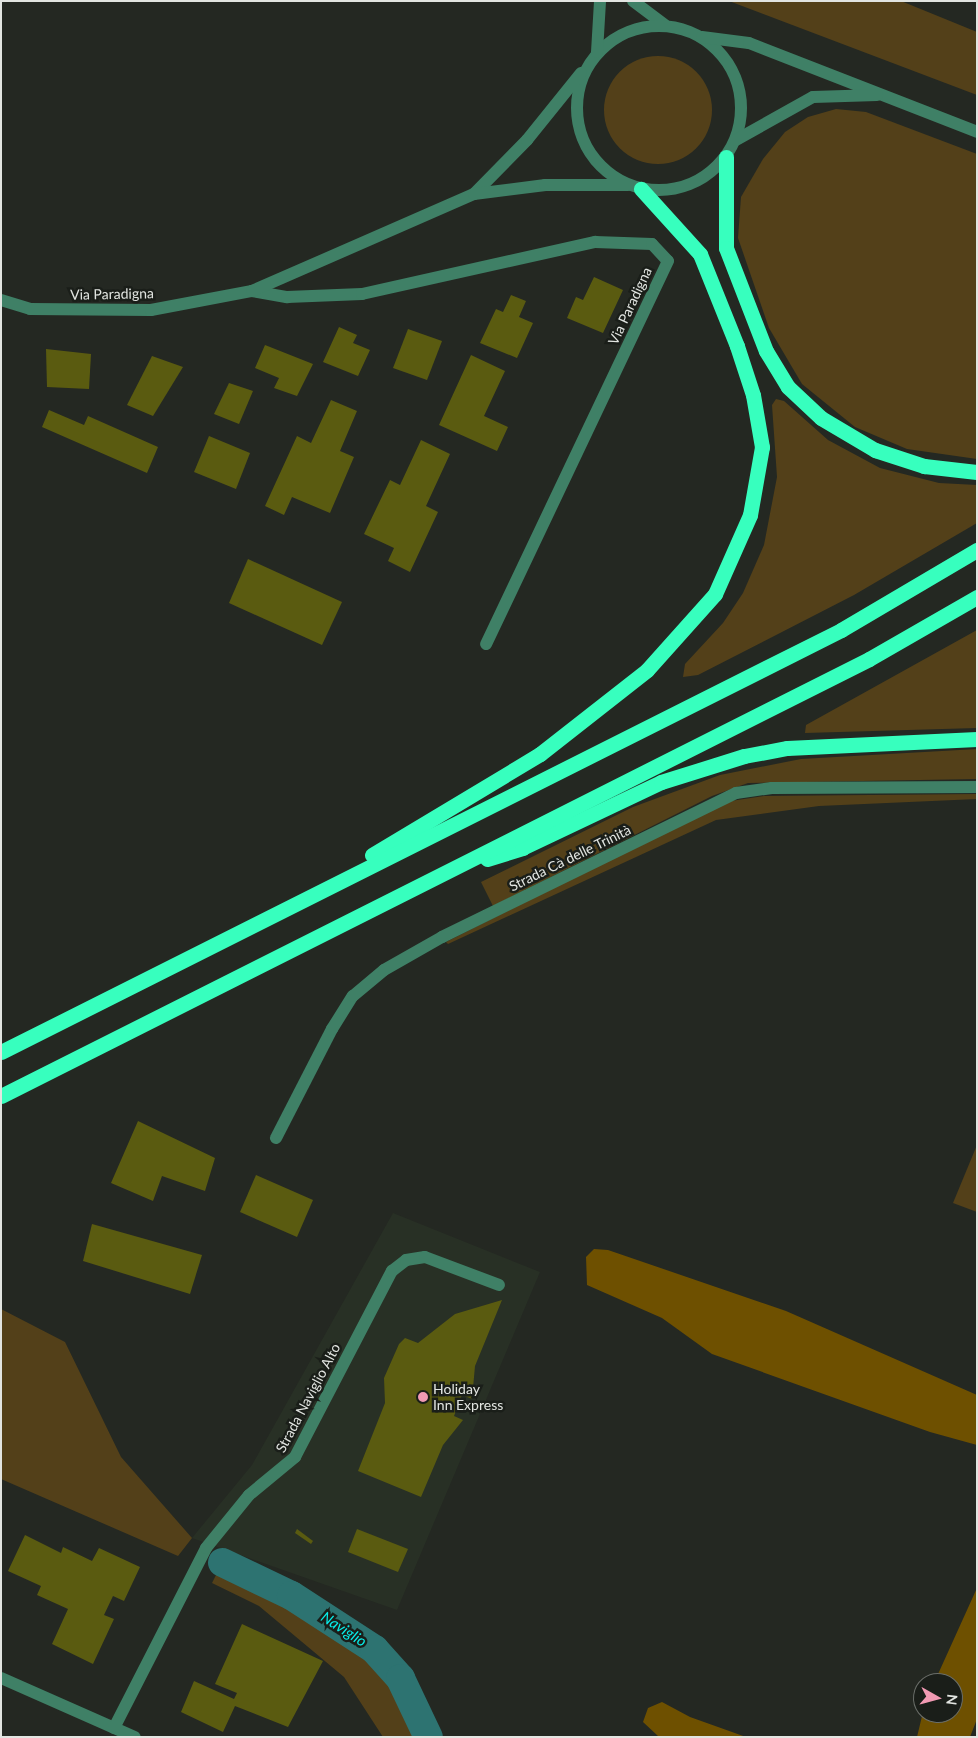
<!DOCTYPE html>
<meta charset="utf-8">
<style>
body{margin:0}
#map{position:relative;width:978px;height:1738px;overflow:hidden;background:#242822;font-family:Lato,sans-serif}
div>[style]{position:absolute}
.built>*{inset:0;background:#283025}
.green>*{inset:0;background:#534019}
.round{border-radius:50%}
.forest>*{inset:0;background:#6e5000}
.canal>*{height:29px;margin:-14.5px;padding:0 14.5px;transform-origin:14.5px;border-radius:14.5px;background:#2d7371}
.building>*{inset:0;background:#5a5b10}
.minor>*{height:12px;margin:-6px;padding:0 6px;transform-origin:6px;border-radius:6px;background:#3f8066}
.minor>.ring{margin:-6px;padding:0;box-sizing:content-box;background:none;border:12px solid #3f8066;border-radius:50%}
.highway>*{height:15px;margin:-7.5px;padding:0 7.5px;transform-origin:7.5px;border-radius:7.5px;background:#37ffbe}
.dots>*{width:14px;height:14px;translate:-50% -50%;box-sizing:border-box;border:2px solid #1a1e19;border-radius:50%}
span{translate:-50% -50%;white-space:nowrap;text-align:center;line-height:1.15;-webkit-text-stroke:5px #1a1e19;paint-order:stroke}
.street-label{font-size:14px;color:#e2e5e1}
.poi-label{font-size:14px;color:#e2e5e1}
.left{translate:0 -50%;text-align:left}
.water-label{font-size:15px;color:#07ede9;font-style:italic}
.frame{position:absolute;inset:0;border:2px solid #e2e5e1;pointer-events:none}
.north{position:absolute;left:913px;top:1673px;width:50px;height:50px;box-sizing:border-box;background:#1a1e19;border:1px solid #6a6e69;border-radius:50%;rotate:97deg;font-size:14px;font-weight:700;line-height:20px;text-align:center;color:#e2e5e1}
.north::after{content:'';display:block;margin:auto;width:18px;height:22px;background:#f19ab3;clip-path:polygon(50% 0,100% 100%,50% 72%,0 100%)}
</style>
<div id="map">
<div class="built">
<div style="clip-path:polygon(393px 1213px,540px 1272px,397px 1610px,192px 1538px,252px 1465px)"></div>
</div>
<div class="green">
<div style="clip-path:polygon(729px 1px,901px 1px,977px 32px,977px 95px)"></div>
<div class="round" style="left:604px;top:56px;width:108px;height:108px"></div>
<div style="clip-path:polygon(836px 109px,866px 112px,977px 154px,977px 459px,907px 449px,855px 427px,802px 384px,769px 328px,738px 238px,741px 197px,763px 159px,785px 132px,808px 117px)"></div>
<div style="clip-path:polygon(776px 399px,784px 401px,828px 440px,880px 468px,939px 483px,977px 485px,977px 523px,854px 595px,698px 675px,683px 677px,685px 664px,723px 623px,743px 593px,764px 545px,777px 477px,772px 405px)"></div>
<div style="clip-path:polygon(977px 630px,977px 728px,805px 733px,806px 725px)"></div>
<div style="clip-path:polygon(977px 749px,977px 779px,748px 783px,712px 796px,493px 906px,481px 882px,633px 807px,720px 775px,801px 759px)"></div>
<div style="clip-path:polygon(977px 794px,977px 799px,819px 806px,716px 820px,448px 944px,446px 942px,724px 802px,764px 796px)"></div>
<div style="clip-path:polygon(977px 1145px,977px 1212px,953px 1203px)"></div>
<div style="clip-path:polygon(1px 1309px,65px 1342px,121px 1457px,192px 1538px,178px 1556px,1px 1479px)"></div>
<div style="clip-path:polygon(217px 1573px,295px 1607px,369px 1654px,399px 1689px,420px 1737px,383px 1737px,344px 1677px,259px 1606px,212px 1583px)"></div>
</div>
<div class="forest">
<div style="clip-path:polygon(594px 1249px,608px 1250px,786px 1311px,977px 1395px,977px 1445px,930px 1432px,712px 1354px,662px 1318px,587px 1285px,586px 1257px)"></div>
<div style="clip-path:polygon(977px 1588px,977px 1719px,970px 1737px,917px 1737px,923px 1712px,953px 1713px,953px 1683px,934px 1683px)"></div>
<div style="clip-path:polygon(662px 1702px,690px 1717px,746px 1737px,658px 1736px,643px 1722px,648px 1708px)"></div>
</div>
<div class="canal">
<div style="left:222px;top:1562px;width:76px;rotate:25.6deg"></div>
<div style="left:291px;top:1595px;width:99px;rotate:33deg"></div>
<div style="left:374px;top:1649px;width:39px;rotate:48deg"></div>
<div style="left:400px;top:1678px;width:65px;rotate:64.6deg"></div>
</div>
<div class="building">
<div style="clip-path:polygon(594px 277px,623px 290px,603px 333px,567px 318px,576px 297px,583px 300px)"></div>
<div style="clip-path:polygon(511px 295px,526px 301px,519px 317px,533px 323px,517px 358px,480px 343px,496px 309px,503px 312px)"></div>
<div style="clip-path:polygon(339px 327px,357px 335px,353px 343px,370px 350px,358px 376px,323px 362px)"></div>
<div style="clip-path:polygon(408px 329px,442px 341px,427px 380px,393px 368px)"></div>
<div style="clip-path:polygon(265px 345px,313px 364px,297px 396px,274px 388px,279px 378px,255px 368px)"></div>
<div style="clip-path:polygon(46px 349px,91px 354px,89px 389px,47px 387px)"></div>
<div style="clip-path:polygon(471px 355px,505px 371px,484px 416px,508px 427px,497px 451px,439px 425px)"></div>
<div style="clip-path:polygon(152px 356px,183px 367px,153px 416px,127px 405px)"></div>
<div style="clip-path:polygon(229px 383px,253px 391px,239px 424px,214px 414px)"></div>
<div style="clip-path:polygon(331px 400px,357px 411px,340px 451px,354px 457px,330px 513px,292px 497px,284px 515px,265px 506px,297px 436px,311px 443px)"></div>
<div style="clip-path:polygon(49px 410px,84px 425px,88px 416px,158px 447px,147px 473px,42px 427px)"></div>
<div style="clip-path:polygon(209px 436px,250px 453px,236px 489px,194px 472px)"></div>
<div style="clip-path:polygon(421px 440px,450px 454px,426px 506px,438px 512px,410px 572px,388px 561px,394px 548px,364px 534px,390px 480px,400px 485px)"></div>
<div style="clip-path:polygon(248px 559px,342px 602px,322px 645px,229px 603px)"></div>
<div style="clip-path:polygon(138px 1121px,215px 1158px,205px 1191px,162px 1176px,153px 1201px,111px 1183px)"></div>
<div style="clip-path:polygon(256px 1175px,313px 1200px,297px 1237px,240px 1212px)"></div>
<div style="clip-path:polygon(92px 1224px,202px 1255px,190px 1294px,83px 1261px)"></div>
<div style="clip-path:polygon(502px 1300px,475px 1366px,472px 1399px,462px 1395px,454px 1416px,463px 1420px,443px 1445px,421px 1497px,358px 1471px,385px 1403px,384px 1378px,399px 1344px,405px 1338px,418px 1343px,455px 1314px)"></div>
<div style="clip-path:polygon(297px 1529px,313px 1541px,311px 1544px,295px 1533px)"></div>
<div style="clip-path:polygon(357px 1529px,408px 1549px,398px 1572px,348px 1552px)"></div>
<div style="clip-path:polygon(25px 1535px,61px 1553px,63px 1547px,92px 1561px,99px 1548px,140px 1567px,124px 1601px,113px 1596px,104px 1615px,114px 1619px,93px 1664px,52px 1644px,68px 1609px,37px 1595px,41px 1586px,8px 1571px)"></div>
<div style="clip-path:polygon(242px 1624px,323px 1661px,288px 1727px,235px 1706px,223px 1732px,181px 1712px,194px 1681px,234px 1699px,237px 1693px,215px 1684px)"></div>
</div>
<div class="minor">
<div style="left:633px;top:1px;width:40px;rotate:37deg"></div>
<div class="ring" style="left:577px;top:26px;width:152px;height:152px"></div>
<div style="left:702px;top:37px;width:47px;rotate:7.3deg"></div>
<div style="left:749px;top:43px;width:245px;rotate:21.3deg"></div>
<div style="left:597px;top:52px;width:51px;rotate:-86.6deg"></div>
<div style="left:736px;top:140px;width:88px;rotate:-29.2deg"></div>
<div style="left:813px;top:97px;width:64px;rotate:-1.8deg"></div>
<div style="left:474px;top:194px;width:76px;rotate:-45.5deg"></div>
<div style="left:527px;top:140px;width:86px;rotate:-51.1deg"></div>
<div style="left:252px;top:291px;width:36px;rotate:10deg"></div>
<div style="left:287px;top:297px;width:75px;rotate:-2.3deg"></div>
<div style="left:362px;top:294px;width:239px;rotate:-12.6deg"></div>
<div style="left:595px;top:242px;width:57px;rotate:2deg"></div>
<div style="left:652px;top:244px;width:23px;rotate:47deg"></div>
<div style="left:668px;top:261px;width:424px;rotate:115.4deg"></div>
<div style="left:1px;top:300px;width:30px;rotate:17deg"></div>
<div style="left:30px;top:309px;width:121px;rotate:0.5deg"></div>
<div style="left:151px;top:310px;width:103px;rotate:-10.7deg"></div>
<div style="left:252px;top:291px;width:242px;rotate:-23.6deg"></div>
<div style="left:474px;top:194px;width:72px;rotate:-7.2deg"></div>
<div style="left:545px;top:185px;width:83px"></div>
<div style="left:276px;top:1138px;width:123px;rotate:-62.8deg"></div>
<div style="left:332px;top:1029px;width:39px;rotate:-58deg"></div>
<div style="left:353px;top:996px;width:40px;rotate:-40deg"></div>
<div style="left:384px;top:970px;width:67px;rotate:-29.6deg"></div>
<div style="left:442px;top:937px;width:327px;rotate:-26.1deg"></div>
<div style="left:736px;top:793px;width:36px;rotate:-8deg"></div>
<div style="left:772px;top:788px;width:205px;rotate:-0.3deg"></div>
<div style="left:1px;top:1678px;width:146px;rotate:23.8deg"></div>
<div style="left:114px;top:1728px;width:202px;rotate:-62.9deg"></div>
<div style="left:206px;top:1548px;width:68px;rotate:-50.9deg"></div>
<div style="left:249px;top:1495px;width:60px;rotate:-39.6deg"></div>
<div style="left:295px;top:1457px;width:210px;rotate:-62.5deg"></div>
<div style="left:392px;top:1271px;width:18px;rotate:-38deg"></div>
<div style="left:406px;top:1260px;width:19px;rotate:-9deg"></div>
<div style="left:425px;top:1257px;width:79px;rotate:20.7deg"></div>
</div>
<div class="highway">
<div style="left:726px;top:157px;width:91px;rotate:90deg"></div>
<div style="left:726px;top:248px;width:110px;rotate:68.8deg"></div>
<div style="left:766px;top:351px;width:42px;rotate:58.6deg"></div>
<div style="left:788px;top:387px;width:45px;rotate:43.2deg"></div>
<div style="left:821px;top:418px;width:63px;rotate:30.7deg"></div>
<div style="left:875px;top:450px;width:52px;rotate:18.1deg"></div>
<div style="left:924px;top:466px;width:53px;rotate:6.5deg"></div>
<div style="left:372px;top:855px;width:196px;rotate:-31deg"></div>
<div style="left:540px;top:754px;width:136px;rotate:-38.1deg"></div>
<div style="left:647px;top:670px;width:102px;rotate:-48.2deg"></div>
<div style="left:715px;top:594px;width:86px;rotate:-66.1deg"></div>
<div style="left:750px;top:515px;width:69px;rotate:-80deg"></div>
<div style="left:762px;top:447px;width:53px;rotate:-99.8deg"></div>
<div style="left:753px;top:395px;width:52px;rotate:-108.1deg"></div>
<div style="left:737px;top:346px;width:99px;rotate:-111.9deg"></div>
<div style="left:700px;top:254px;width:88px;rotate:-132.2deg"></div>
<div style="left:487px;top:859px;width:37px;rotate:-17deg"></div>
<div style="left:522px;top:848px;width:154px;rotate:-25.4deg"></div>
<div style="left:661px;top:782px;width:87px;rotate:-17.4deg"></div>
<div style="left:744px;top:756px;width:44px;rotate:-10.5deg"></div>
<div style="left:787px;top:748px;width:190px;rotate:-2.7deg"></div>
<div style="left:1px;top:1052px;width:940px;rotate:-26.67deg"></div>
<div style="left:841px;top:630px;width:158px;rotate:-30.5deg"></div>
<div style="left:1px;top:1096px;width:972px;rotate:-26.72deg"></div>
<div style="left:869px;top:659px;width:125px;rotate:-29.9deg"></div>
</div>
<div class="dots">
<div style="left:423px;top:1397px;background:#f19ab3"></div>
</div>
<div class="street-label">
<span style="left:112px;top:294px;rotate:-1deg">Via Paradigna</span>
<span style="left:630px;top:306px;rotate:-65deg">Via Paradigna</span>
<span style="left:570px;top:858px;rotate:-26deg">Strada Cà delle Trinità</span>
<span style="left:308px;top:1398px;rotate:-62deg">Strada Naviglio Alto</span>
</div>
<div class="poi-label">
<span class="left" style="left:433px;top:1397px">Holiday<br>Inn Express</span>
</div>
<div class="water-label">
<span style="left:344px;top:1629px;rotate:33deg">Naviglio</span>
</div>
<div class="frame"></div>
<div class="north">N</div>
</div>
